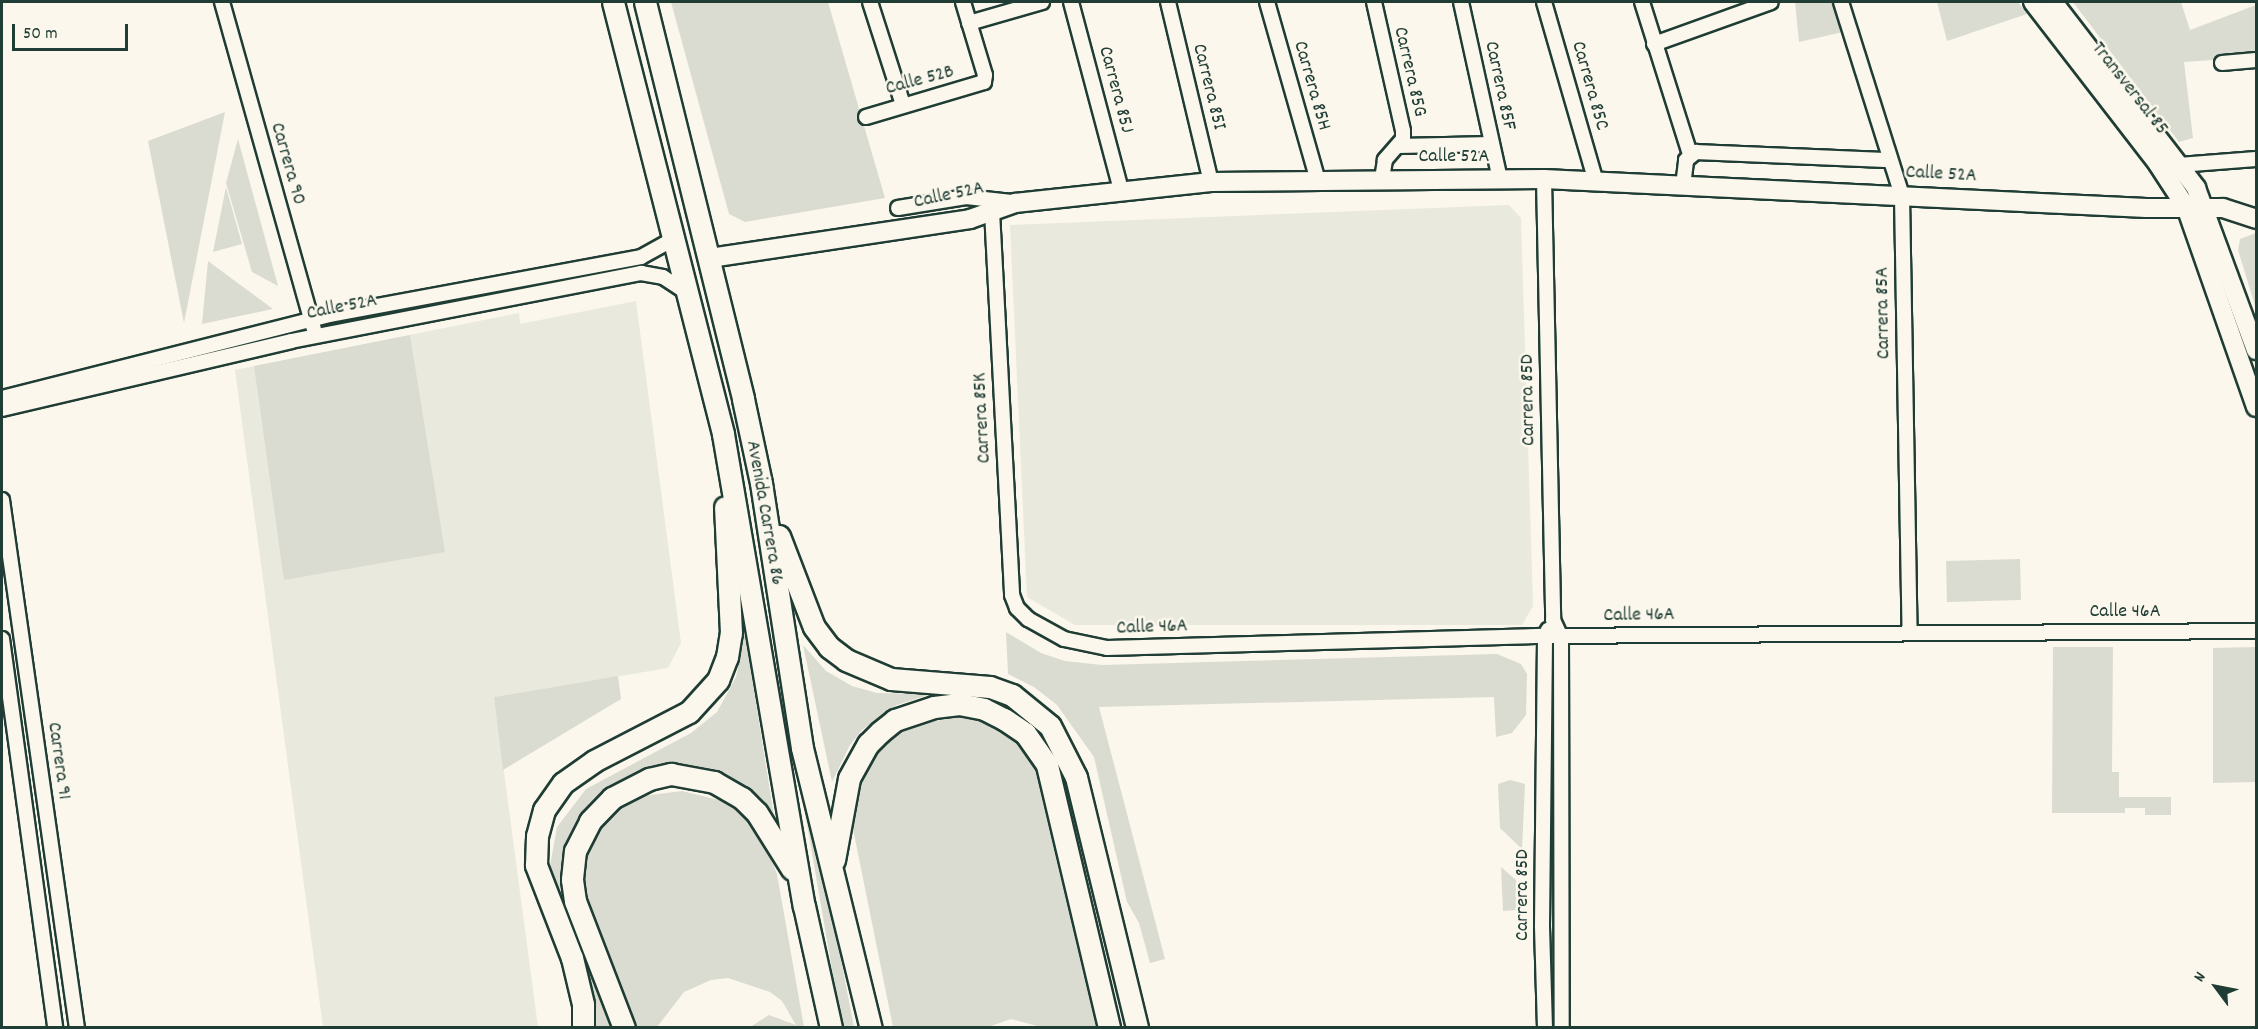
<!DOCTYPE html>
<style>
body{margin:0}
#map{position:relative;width:2258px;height:1029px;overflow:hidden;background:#fbf7ec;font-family:Dekko,sans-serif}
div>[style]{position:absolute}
.built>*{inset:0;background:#eae9de}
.green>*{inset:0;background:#dbdcd1}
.roads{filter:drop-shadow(2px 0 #1f3d34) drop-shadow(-2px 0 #1f3d34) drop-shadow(0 2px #1f3d34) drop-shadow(0 -2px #1f3d34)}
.street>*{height:14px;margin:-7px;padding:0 7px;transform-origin:7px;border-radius:7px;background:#fbf7ec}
.secondary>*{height:18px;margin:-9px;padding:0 9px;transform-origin:9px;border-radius:9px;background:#fbf7ec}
.primary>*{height:21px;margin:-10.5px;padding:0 10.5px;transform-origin:10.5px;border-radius:10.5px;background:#fbf7ec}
span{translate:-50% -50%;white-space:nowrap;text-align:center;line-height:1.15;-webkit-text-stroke:5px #fbf7ec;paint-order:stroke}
.street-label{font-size:20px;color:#1f3d34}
.frame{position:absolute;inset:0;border:3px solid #1f3d34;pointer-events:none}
.north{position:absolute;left:2186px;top:957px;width:60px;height:60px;-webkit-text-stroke:4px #fbf7ec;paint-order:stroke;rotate:302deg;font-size:16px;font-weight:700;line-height:24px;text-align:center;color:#1f3d34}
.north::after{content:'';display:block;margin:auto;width:21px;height:27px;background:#1f3d34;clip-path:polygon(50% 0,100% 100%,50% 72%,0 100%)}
.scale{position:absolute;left:12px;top:24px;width:116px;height:27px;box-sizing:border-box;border:3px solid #1f3d34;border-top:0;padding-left:8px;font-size:18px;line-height:21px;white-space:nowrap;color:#1f3d34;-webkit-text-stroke:4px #fbf7ec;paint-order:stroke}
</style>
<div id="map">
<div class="built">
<div style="clip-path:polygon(1509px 205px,1521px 218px,1533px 606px,1522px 625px,1075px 625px,1027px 597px,1010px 225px)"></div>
<div style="clip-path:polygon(636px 301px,681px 643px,668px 668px,494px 697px,538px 1027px,323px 1027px,235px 370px,519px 313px,520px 324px)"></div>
</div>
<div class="green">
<div style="clip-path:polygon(671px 2px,828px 2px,885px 198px,745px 222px,729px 214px)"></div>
<div style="clip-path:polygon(1795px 2px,1847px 2px,1856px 29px,1799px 42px)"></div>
<div style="clip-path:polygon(1937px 2px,2018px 2px,2027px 14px,1947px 41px)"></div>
<div style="clip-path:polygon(2073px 2px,2181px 2px,2190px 30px,2256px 5px,2256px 57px,2184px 62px,2193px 138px,2179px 142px)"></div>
<div style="clip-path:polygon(225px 112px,184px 323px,148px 141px)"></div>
<div style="clip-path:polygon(238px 139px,278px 286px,252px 272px,226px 183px)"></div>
<div style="clip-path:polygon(226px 187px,242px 244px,213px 252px)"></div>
<div style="clip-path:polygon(2256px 233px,2256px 309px,2238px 250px,2240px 239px)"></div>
<div style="clip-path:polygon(208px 261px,273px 309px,202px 324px)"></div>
<div style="clip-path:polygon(410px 335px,445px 552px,284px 580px,254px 366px)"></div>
<div style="clip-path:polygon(2020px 559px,2021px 600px,1947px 602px,1946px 561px)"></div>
<div style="clip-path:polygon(1006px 632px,1041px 653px,1065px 661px,1102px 665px,1497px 654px,1521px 664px,1527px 674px,1526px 715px,1512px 733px,1496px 737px,1494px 697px,1099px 707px,1165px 959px,1150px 963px,1139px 923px,1127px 902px,1094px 757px,1057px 705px,1034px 687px,1008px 674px)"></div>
<div style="clip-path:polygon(745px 634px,774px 816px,736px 783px,709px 773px,629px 779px,563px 869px,565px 914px,553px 887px,550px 866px,557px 827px,586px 789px,691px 733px,717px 712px,736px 677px)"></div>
<div style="clip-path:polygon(803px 645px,826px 671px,852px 686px,877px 693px,931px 694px,897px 705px,862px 730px,850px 745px,832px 782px)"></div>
<div style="clip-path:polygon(2053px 647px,2113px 647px,2112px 772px,2119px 772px,2119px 797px,2171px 797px,2171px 815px,2145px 815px,2145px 808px,2125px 808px,2125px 813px,2052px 813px)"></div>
<div style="clip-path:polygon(2256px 647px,2256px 782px,2213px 783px,2213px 648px)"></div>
<div style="clip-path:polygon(618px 676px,621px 699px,503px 770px,494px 697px)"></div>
<div style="clip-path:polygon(958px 717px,994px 723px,1022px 740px,1034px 754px,1106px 1027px,1041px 1027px,1011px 1019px,988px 1027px,893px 1027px,851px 819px,853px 801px,871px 758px,890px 737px,908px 726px)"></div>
<div style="clip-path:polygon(1510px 780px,1525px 784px,1522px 849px,1500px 828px,1498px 784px)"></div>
<div style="clip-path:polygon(800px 784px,835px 929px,854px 1027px,842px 1027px)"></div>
<div style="clip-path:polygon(682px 791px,727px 802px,744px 813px,760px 833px,777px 874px,804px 1027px,750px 1027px,769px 1015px,796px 1025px,782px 1001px,770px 992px,728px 978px,711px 980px,684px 992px,657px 1027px,632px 1028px,583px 907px,582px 867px,587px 848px,607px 816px,643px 796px)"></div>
<div style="clip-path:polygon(1501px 867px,1516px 880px,1517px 910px,1503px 911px)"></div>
<div style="clip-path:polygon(587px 964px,613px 1027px,595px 1027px)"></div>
</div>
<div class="roads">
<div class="street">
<div style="left:222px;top:2px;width:340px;rotate:74.3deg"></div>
<div style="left:870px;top:2px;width:108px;rotate:72.2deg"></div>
<div style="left:1071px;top:2px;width:195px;rotate:75.1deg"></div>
<div style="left:1168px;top:2px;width:185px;rotate:76.6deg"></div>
<div style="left:1267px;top:2px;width:186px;rotate:74.1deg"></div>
<div style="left:1374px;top:2px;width:132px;rotate:77.3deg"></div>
<div style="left:1403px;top:131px;width:8px;rotate:90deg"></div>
<div style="left:1403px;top:139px;width:28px;rotate:131deg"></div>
<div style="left:1385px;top:160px;width:20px;rotate:99deg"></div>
<div style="left:1461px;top:2px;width:182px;rotate:77.6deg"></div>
<div style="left:1544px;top:2px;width:187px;rotate:73.9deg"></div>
<div style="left:1642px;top:2px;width:159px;rotate:72.5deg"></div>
<div style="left:1841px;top:2px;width:203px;rotate:72.5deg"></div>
<div style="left:1902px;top:196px;width:437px;rotate:89deg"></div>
<div style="left:969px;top:23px;width:76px;rotate:-16deg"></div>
<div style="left:1654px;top:44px;width:124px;rotate:-19.7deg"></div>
<div style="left:2222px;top:63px;width:34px;rotate:-5deg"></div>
<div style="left:866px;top:117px;width:123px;rotate:-16.5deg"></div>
<div style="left:984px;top:82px;width:7px;rotate:-82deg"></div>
<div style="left:985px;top:75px;width:76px;rotate:-106.8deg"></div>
<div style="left:1398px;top:146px;width:94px;rotate:-1.2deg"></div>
<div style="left:2179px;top:165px;width:77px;rotate:-4.5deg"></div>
<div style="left:1544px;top:179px;width:441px;rotate:88.8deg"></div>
<div style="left:1553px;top:620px;width:19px;rotate:65deg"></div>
<div style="left:1561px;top:637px;width:391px;rotate:89.9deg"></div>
<div style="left:1683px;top:186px;width:26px;rotate:-83deg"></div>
<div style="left:1686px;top:160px;width:13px;rotate:-39deg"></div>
<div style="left:1696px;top:152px;width:194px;rotate:2.4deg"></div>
<div style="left:898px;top:208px;width:69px;rotate:-9.2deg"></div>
<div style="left:966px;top:197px;width:46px;rotate:6.2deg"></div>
<div style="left:992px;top:211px;width:385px;rotate:87deg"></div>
<div style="left:1012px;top:595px;width:14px;rotate:69deg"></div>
<div style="left:1017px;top:608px;width:16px;rotate:45deg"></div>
<div style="left:1028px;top:619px;width:41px;rotate:29.1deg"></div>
<div style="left:1064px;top:639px;width:44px;rotate:11.8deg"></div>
<div style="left:1107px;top:648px;width:438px;rotate:-1.6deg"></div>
<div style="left:1545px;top:636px;width:711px;rotate:-0.4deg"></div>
<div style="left:2px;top:398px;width:337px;rotate:-14.2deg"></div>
<div style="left:329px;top:315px;width:317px;rotate:-10.5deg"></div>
<div style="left:641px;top:257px;width:39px;rotate:-29deg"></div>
<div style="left:2px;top:409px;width:297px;rotate:-13.2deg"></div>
<div style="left:291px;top:341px;width:357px;rotate:-11deg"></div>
<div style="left:641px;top:273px;width:22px;rotate:10deg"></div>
<div style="left:663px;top:277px;width:30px;rotate:33deg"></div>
<div style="left:2px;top:500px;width:533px;rotate:81.92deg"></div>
<div style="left:2px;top:639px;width:393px;rotate:82.2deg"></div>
<div style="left:1545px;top:1028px;width:102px;rotate:-91.7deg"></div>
<div style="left:1542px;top:926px;width:290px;rotate:-89.4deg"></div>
<div style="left:1545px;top:636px;width:7px;rotate:-63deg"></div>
</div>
<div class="secondary">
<div style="left:2033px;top:2px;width:205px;rotate:52.3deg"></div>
<div style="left:2158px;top:164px;width:51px;rotate:56.9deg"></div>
<div style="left:2186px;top:207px;width:212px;rotate:70.7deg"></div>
<div style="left:2053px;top:2px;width:235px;rotate:52.4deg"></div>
<div style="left:2196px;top:188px;width:173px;rotate:69.7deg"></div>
<div style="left:710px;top:258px;width:263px;rotate:-8.5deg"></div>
<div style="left:970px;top:219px;width:48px;rotate:-19.6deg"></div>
<div style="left:1015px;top:203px;width:197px;rotate:-6.1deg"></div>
<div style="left:1211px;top:182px;width:333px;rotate:-0.5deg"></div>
<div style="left:1544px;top:179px;width:603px;rotate:2.76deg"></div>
<div style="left:2146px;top:208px;width:77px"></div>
<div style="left:2223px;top:208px;width:35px;rotate:18deg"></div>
</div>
<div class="primary">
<div style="left:613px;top:2px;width:446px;rotate:75.7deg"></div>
<div style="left:723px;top:434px;width:479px;rotate:80.3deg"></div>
<div style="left:804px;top:906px;width:125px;rotate:77.5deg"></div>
<div style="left:645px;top:2px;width:409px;rotate:76.1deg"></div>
<div style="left:743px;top:399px;width:86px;rotate:77.9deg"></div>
<div style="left:761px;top:483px;width:268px;rotate:81.2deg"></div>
<div style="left:802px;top:748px;width:288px;rotate:76.2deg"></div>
<div style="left:779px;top:536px;width:97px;rotate:69deg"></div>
<div style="left:814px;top:627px;width:25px;rotate:53deg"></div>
<div style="left:829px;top:647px;width:21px;rotate:37deg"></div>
<div style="left:846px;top:660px;width:49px;rotate:22.9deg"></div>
<div style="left:891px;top:679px;width:99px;rotate:4.6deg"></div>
<div style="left:990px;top:687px;width:23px;rotate:20deg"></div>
<div style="left:1012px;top:695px;width:49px;rotate:39.2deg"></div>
<div style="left:1050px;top:726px;width:57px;rotate:63deg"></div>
<div style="left:1076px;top:777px;width:258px;rotate:76.3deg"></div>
<div style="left:834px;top:860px;width:83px;rotate:-79.6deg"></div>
<div style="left:849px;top:778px;width:39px;rotate:-61deg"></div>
<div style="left:868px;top:744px;width:17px;rotate:-45deg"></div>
<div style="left:880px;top:732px;width:19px;rotate:-39deg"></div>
<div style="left:895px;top:720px;width:41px;rotate:-18.4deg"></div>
<div style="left:934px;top:707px;width:25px;rotate:-7deg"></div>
<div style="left:959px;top:704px;width:25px;rotate:11deg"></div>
<div style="left:984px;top:709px;width:22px;rotate:27deg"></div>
<div style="left:1004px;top:719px;width:25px;rotate:34deg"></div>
<div style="left:1025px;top:733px;width:39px;rotate:55deg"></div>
<div style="left:1047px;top:765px;width:270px;rotate:76.7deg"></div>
<div style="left:583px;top:1028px;width:24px;rotate:-90deg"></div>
<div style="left:583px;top:1004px;width:47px;rotate:-103.4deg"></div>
<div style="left:572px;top:958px;width:100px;rotate:-111.2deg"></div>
<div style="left:536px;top:865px;width:29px;rotate:-88deg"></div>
<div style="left:537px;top:836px;width:27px;rotate:-75deg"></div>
<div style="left:544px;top:810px;width:33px;rotate:-55deg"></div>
<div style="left:563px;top:783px;width:38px;rotate:-35deg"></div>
<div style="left:594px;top:761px;width:107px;rotate:-27.3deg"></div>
<div style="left:689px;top:712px;width:43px;rotate:-47.8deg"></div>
<div style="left:718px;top:680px;width:25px;rotate:-69deg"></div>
<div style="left:727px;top:657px;width:24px;rotate:-81deg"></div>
<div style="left:731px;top:633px;width:126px;rotate:-92.7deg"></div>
<div style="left:624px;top:1028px;width:136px;rotate:-111.1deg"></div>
<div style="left:575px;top:901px;width:22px;rotate:-98deg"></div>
<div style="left:572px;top:879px;width:28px;rotate:-84deg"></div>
<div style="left:575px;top:851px;width:34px;rotate:-63deg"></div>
<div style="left:590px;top:821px;width:32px;rotate:-46deg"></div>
<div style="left:612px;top:798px;width:42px;rotate:-27.2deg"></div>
<div style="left:649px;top:779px;width:23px;rotate:-13deg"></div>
<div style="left:671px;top:774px;width:44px;rotate:10.5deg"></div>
<div style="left:714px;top:782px;width:32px;rotate:30deg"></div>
<div style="left:742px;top:798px;width:21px;rotate:45deg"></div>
<div style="left:757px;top:813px;width:66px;rotate:58deg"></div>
</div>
</div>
<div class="street-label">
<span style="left:1409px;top:72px;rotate:77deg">Carrera 85G</span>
<span style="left:920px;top:81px;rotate:-15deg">Calle 52B</span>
<span style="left:1311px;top:86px;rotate:74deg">Carrera 85H</span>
<span style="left:1499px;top:86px;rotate:78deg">Carrera 85F</span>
<span style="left:1589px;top:86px;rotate:74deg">Carrera 85C</span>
<span style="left:1208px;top:87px;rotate:76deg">Carrera 85I</span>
<span style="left:2129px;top:89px;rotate:52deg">Transversal 85</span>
<span style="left:1115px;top:90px;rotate:75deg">Carrera 85J</span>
<span style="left:1454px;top:157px">Calle 52A</span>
<span style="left:287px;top:164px;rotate:74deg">Carrera 90</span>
<span style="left:1941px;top:175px;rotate:3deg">Calle 52A</span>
<span style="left:949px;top:196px;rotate:-12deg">Calle 52A</span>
<span style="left:342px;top:308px;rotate:-11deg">Calle 52A</span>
<span style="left:1884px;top:313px;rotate:-91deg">Carrera 85A</span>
<span style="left:1529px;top:400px;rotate:-91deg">Carrera 85D</span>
<span style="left:983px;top:418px;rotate:-93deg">Carrera 85K</span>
<span style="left:764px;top:513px;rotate:80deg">Avenida Carrera 86</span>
<span style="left:2125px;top:612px">Calle 46A</span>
<span style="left:1639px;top:616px;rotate:-1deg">Calle 46A</span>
<span style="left:1152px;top:628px;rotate:-2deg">Calle 46A</span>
<span style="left:58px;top:761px;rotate:82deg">Carrera 91</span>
<span style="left:1523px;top:895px;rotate:-90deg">Carrera 85D</span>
</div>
<div class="frame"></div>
<div class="north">N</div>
<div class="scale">50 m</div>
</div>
